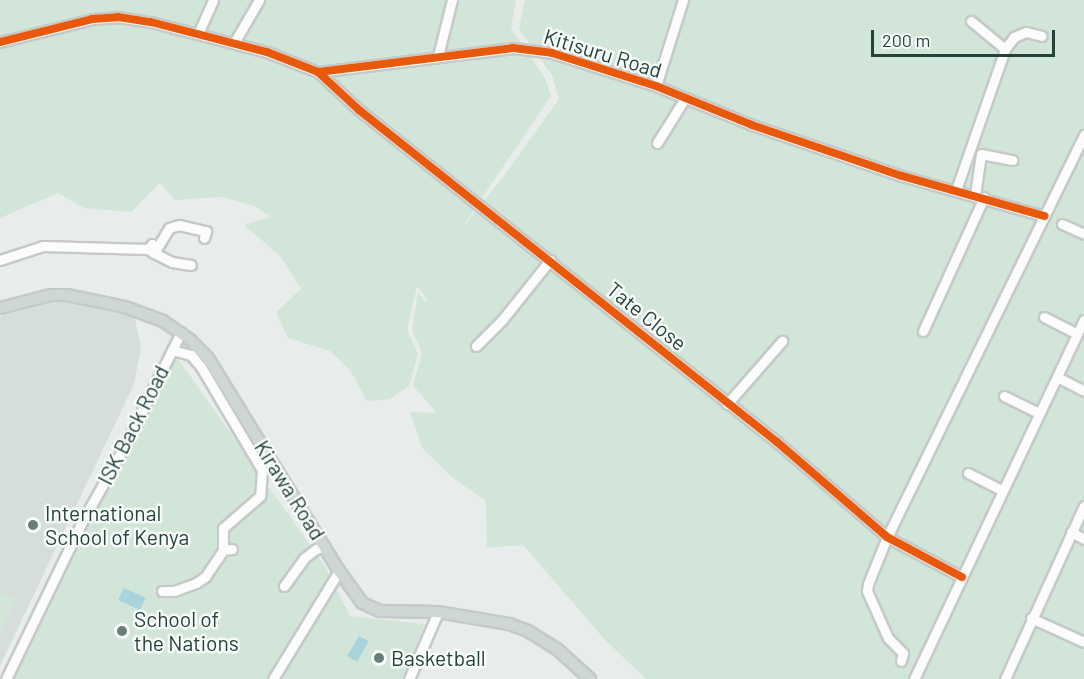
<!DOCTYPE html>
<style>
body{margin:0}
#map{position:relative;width:1084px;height:679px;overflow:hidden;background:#e8edeb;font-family:Barlow,sans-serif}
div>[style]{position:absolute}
.built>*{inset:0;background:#d6dedb}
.green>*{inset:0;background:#d1e6d8}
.water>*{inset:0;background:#a9d4db}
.roads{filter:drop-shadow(2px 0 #c5cac8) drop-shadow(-2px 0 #c5cac8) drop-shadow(0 2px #c5cac8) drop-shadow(0 -2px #c5cac8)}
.minor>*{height:9px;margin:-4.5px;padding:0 4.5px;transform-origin:4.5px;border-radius:4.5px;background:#fcfcfc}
.major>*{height:10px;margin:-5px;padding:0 5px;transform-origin:5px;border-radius:5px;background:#cfd7d5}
.cycleway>*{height:8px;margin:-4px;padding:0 4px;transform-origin:4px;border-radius:4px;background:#e8590c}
.dots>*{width:16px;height:16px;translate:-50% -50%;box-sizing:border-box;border:3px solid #f7fbf9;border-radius:50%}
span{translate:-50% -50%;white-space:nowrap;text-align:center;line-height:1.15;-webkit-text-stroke:5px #f7fbf9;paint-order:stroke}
.street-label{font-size:21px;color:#24423a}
.poi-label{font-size:21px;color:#24423a}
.left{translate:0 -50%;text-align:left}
.scale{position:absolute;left:871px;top:30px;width:184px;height:27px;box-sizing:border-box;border:3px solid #24423a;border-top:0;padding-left:8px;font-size:18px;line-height:21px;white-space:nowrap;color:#24423a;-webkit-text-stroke:4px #f7fbf9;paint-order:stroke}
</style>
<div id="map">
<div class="built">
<div style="clip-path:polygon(64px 301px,126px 313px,135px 319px,141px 348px,134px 384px,0 666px,0 316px,42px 302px)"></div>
</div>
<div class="green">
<div style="clip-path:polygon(0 0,516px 0,511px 28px,545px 78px,551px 96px,461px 229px,503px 177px,559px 99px,552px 75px,519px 29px,525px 0,1084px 0,1084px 679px,646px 679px,605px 640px,523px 545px,487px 548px,486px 501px,453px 478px,422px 448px,410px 412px,437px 413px,413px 386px,422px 353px,412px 330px,418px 292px,425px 302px,427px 300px,417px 286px,407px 329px,418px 354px,409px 386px,390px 399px,367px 401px,350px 370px,330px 351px,288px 338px,276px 312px,301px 289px,280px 256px,244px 225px,271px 217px,255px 206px,221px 197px,175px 200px,160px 183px,131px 212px,84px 208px,58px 193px,0 218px)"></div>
<div style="clip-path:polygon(176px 356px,325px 566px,350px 616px,425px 624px,402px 679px,13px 679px,81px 539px)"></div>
<div style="clip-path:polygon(0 592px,16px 599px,0 634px)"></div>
</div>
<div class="water">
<div style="clip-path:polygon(124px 588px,146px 598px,140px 610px,118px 600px)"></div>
<div style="clip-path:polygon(359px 636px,369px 641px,357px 662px,347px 656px)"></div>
</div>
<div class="roads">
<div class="minor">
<div style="left:971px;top:21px;width:44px;rotate:39.5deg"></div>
<div style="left:198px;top:34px;width:37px;rotate:-66deg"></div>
<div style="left:0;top:42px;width:95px;rotate:-14deg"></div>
<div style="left:92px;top:19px;width:26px;rotate:-4deg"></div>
<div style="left:118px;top:17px;width:33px;rotate:9deg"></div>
<div style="left:151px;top:22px;width:120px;rotate:14.5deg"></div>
<div style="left:267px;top:52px;width:55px;rotate:21.4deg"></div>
<div style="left:318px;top:72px;width:196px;rotate:-7deg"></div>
<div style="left:513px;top:48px;width:39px;rotate:7deg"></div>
<div style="left:552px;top:53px;width:109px;rotate:17.6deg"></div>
<div style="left:656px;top:86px;width:104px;rotate:22.1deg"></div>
<div style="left:752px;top:125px;width:158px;rotate:18.8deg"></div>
<div style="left:902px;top:176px;width:148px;rotate:15.7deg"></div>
<div style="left:234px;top:43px;width:50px;rotate:-59.8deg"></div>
<div style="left:438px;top:56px;width:58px;rotate:-76deg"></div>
<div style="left:318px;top:72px;width:56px;rotate:42.8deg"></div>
<div style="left:359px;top:110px;width:534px;rotate:38.46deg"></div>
<div style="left:777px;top:442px;width:145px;rotate:40.8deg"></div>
<div style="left:887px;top:537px;width:85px;rotate:28.1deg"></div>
<div style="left:656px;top:86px;width:90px;rotate:-72.6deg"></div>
<div style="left:657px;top:143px;width:53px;rotate:-58.1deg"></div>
<div style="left:956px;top:190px;width:149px;rotate:-70.8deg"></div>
<div style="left:1005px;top:49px;width:15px;rotate:-53deg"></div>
<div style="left:1014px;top:37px;width:13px;rotate:-23deg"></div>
<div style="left:1026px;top:32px;width:16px;rotate:14deg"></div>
<div style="left:975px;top:195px;width:41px;rotate:-81.7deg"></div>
<div style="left:981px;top:154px;width:32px;rotate:11deg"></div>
<div style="left:1062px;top:224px;width:24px;rotate:24deg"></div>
<div style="left:157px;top:248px;width:6px;rotate:-141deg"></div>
<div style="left:152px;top:244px;width:6px;rotate:129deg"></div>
<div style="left:148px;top:249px;width:7px;rotate:34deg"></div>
<div style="left:154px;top:253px;width:29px;rotate:-59deg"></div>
<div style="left:169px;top:228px;width:10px;rotate:-17deg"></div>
<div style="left:179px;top:225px;width:28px;rotate:13deg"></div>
<div style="left:206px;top:231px;width:7px;rotate:106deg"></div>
<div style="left:154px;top:253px;width:20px;rotate:27deg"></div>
<div style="left:172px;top:262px;width:19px;rotate:9deg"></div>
<div style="left:0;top:260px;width:45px;rotate:-18deg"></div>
<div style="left:43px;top:246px;width:105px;rotate:1.6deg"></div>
<div style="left:1044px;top:317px;width:37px;rotate:27deg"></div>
<div style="left:923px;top:331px;width:147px;rotate:-65.5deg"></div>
<div style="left:476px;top:346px;width:37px;rotate:-45deg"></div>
<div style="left:502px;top:320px;width:77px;rotate:-51.3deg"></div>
<div style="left:172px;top:350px;width:20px;rotate:15deg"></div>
<div style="left:191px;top:355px;width:16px;rotate:50deg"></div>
<div style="left:201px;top:367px;width:120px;rotate:59.4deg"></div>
<div style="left:262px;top:470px;width:26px;rotate:94deg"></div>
<div style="left:260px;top:496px;width:49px;rotate:139.1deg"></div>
<div style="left:223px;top:528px;width:22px;rotate:90deg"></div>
<div style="left:1057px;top:377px;width:30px;rotate:27deg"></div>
<div style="left:1004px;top:396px;width:39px;rotate:26deg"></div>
<div style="left:727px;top:404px;width:84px;rotate:-48.9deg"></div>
<div style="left:968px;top:473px;width:38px;rotate:27deg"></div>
<div style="left:1071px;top:532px;width:15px;rotate:28deg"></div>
<div style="left:284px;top:586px;width:34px;rotate:-54deg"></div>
<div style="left:304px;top:558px;width:15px;rotate:-37deg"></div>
<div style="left:316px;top:549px;width:9px;rotate:-18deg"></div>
<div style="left:162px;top:591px;width:12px"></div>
<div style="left:174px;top:591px;width:23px;rotate:-20deg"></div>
<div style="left:196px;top:583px;width:11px;rotate:-34deg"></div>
<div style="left:205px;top:577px;width:32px;rotate:-56deg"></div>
<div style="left:223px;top:550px;width:9px;rotate:-6deg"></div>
<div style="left:1031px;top:618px;width:58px;rotate:24.4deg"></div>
<div style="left:901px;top:661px;width:8px;rotate:-76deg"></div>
<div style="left:903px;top:653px;width:21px;rotate:-135deg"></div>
<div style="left:888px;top:638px;width:51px;rotate:-114.1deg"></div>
<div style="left:867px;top:591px;width:7px;rotate:-82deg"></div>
<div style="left:868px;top:584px;width:51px;rotate:-68deg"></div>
<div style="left:887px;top:537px;width:448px;rotate:-63.9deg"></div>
<div style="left:6px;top:679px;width:179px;rotate:-64.2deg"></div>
<div style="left:84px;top:518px;width:81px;rotate:-60.6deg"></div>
<div style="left:124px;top:447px;width:128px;rotate:-63.6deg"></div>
<div style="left:273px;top:679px;width:127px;rotate:-58.6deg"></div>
<div style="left:409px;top:679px;width:73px;rotate:-66.6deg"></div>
<div style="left:914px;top:679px;width:397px;rotate:-64.7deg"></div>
<div style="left:1005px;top:679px;width:190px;rotate:-65.5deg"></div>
</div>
<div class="major">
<div style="left:0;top:308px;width:53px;rotate:-14.3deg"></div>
<div style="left:51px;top:295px;width:16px"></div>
<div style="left:67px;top:295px;width:59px;rotate:11.7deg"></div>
<div style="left:125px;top:307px;width:40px;rotate:20.2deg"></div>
<div style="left:163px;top:321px;width:33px;rotate:35deg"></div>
<div style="left:190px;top:340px;width:25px;rotate:45deg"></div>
<div style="left:208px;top:358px;width:250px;rotate:58.4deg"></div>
<div style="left:339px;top:571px;width:39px;rotate:54deg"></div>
<div style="left:362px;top:603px;width:20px;rotate:24deg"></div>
<div style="left:380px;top:611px;width:58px;rotate:1deg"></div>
<div style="left:438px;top:612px;width:72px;rotate:9.6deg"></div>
<div style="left:509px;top:624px;width:20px;rotate:20deg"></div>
<div style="left:528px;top:631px;width:34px;rotate:32deg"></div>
<div style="left:557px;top:649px;width:45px;rotate:42.3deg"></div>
</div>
</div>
<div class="cycleway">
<div style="left:0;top:42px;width:95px;rotate:-14deg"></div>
<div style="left:92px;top:19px;width:26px;rotate:-4deg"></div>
<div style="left:118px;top:17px;width:33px;rotate:9deg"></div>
<div style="left:151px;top:22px;width:120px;rotate:14.5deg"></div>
<div style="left:267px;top:52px;width:55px;rotate:21.4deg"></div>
<div style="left:318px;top:72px;width:196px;rotate:-7deg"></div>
<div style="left:513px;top:48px;width:39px;rotate:7deg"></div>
<div style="left:552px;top:53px;width:109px;rotate:17.6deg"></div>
<div style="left:656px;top:86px;width:104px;rotate:22.1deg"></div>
<div style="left:752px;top:125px;width:158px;rotate:18.8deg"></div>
<div style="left:902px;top:176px;width:148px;rotate:15.7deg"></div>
<div style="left:318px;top:72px;width:56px;rotate:42.8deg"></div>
<div style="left:359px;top:110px;width:534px;rotate:38.46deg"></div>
<div style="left:777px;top:442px;width:145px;rotate:40.8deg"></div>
<div style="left:887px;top:537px;width:85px;rotate:28.1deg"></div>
</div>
<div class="dots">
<div style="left:33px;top:525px;background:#697e78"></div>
<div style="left:122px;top:631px;background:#697e78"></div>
<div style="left:379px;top:658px;background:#697e78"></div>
</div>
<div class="street-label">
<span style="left:603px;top:53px;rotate:17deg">Kitisuru Road</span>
<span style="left:647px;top:316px;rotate:39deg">Tate Close</span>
<span style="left:133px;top:425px;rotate:-63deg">ISK Back Road</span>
<span style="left:290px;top:490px;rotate:58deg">Kirawa Road</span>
</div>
<div class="poi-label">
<span class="left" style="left:45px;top:525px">International<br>School of Kenya</span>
<span class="left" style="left:134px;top:631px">School of<br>the Nations</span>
<span class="left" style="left:391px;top:658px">Basketball</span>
</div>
<div class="scale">200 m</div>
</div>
